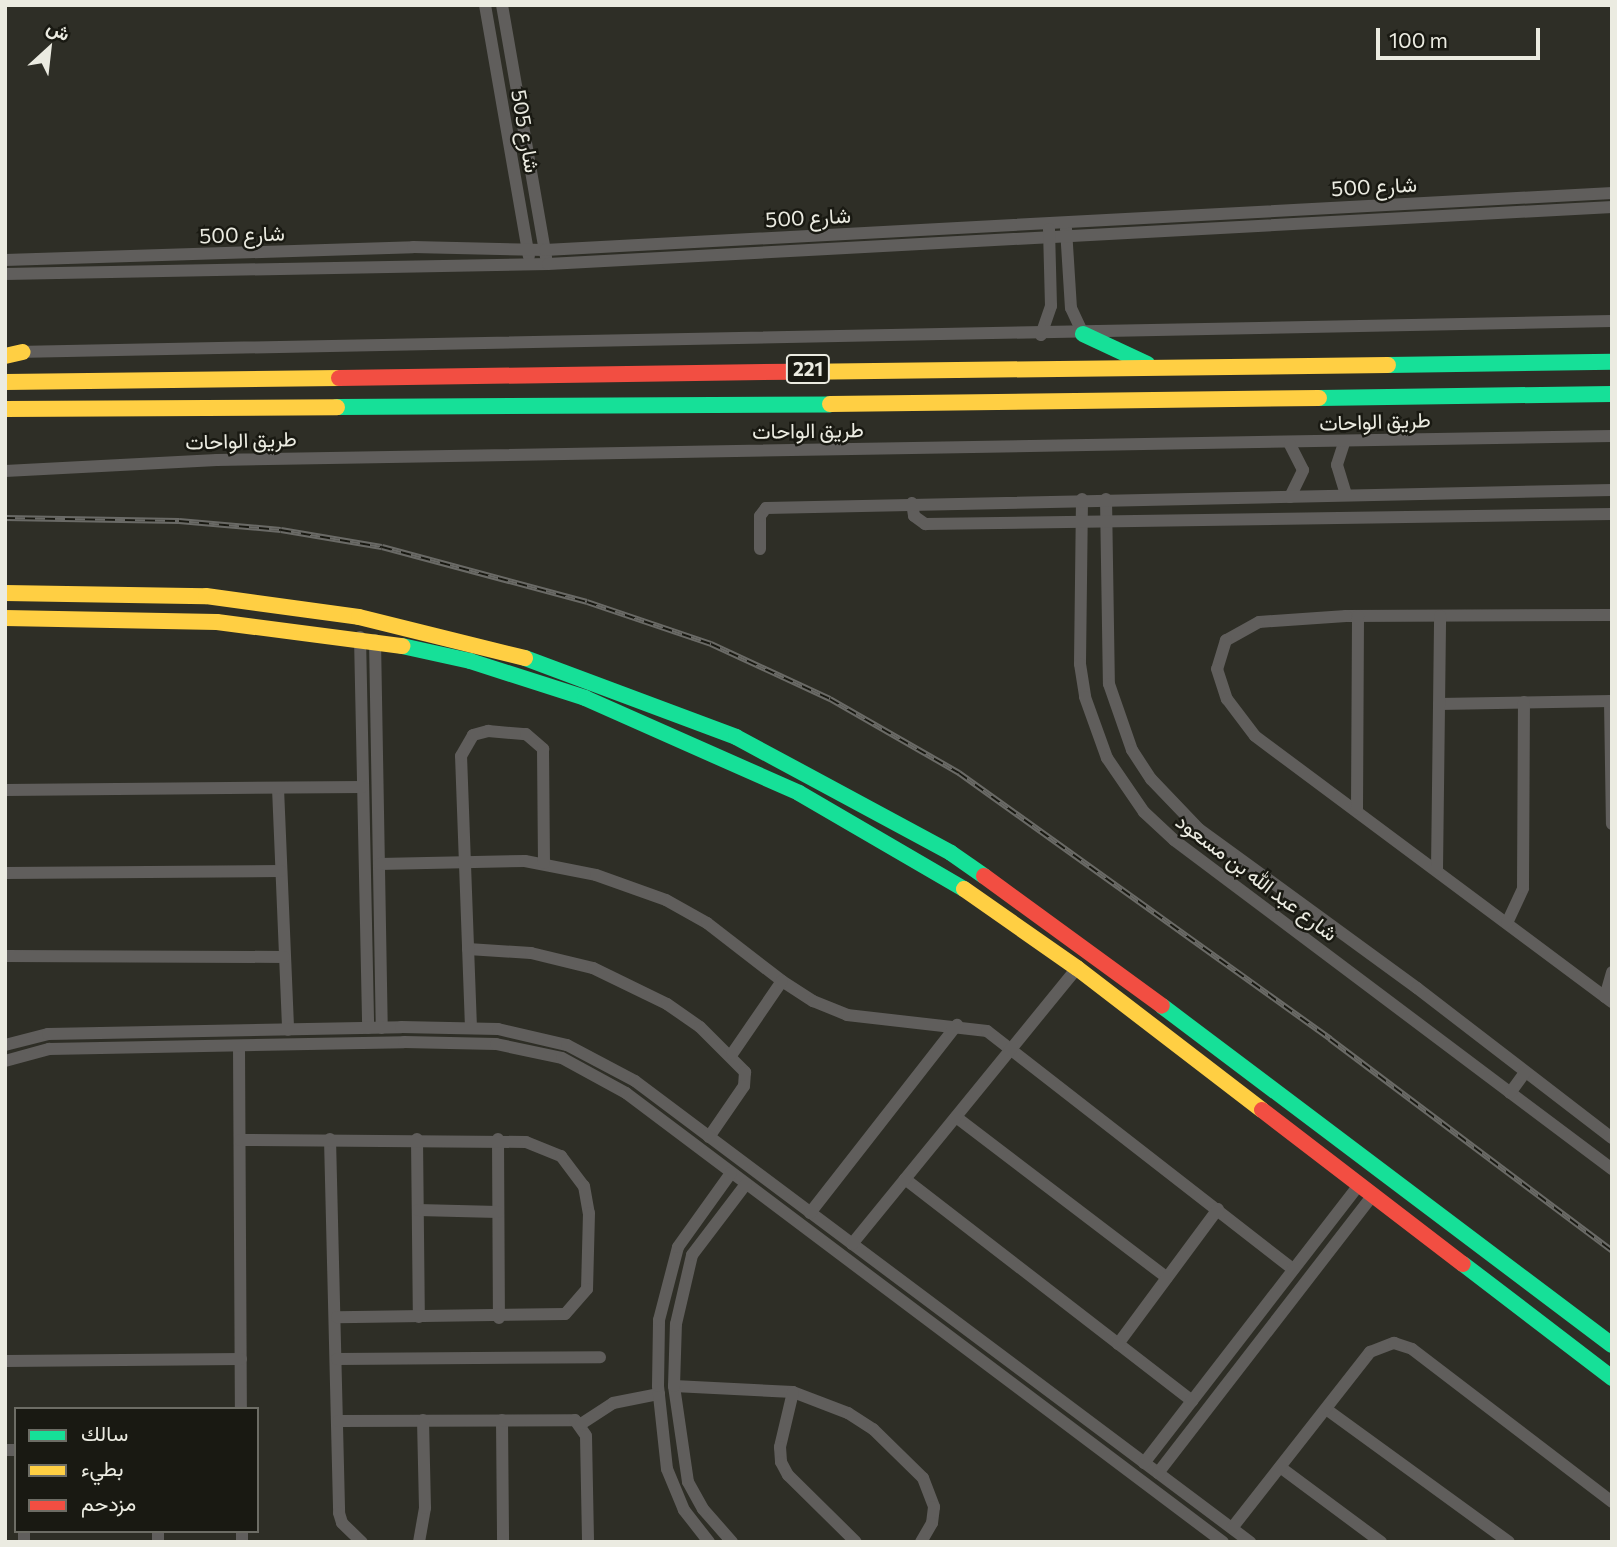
<!DOCTYPE html>
<meta charset="utf-8">
<style>
body{margin:0}
#map{position:relative;width:1617px;height:1547px;overflow:hidden;background:#2e2e26;font-family:Commissioner,Vazirmatn,sans-serif}
div>[style]{position:absolute}
.street>*{height:12px;margin:-6px;padding:0 6px;transform-origin:6px;border-radius:6px;background:#605e5c}
.fast>*{height:16px;margin:-8px;padding:0 8px;transform-origin:8px;border-radius:8px;background:#16e098}
.slow>*{height:16px;margin:-8px;padding:0 8px;transform-origin:8px;border-radius:8px;background:#ffcf43}
.jam>*{height:16px;margin:-8px;padding:0 8px;transform-origin:8px;border-radius:8px;background:#f24e42}
.rail>*{height:6px;margin-top:-3px;transform-origin:0;background:repeating-linear-gradient(90deg,#191912 0 10px,#6a6a66 0 20px);box-sizing:border-box;border-block:2px solid #6a6a66}
span{translate:-50% -50%;white-space:nowrap;text-align:center;line-height:1.15;-webkit-text-stroke:5px #191912;paint-order:stroke}
.shield-label span{padding:2px 5px;background:#191912;border:2px solid;border-radius:5px;-webkit-text-stroke-width:0}
.shield-label{font-size:19px;color:#ebebe1;font-weight:700}
.street-label{font-size:21px;color:#ebebe1}
.frame{position:absolute;inset:0;border:7px solid #ebebe1;pointer-events:none}
.legend{position:absolute;left:14px;top:1407px;width:245px;height:126px;box-sizing:border-box;background:#191912;border:2px solid #6d6d65;margin:0;padding:9px 12px;list-style:none;font-size:21px;color:#ebebe1}
.legend li{display:flex;align-items:center;gap:14px;height:35px}
.legend b{width:35px;border:2px solid #6d6d65}
.north{position:absolute;left:14px;top:14px;width:70px;height:70px;-webkit-text-stroke:5px #191912;paint-order:stroke;rotate:27deg;font-size:19px;font-weight:700;line-height:28px;text-align:center;color:#ebebe1}
.north::after{content:'';display:block;margin:auto;width:24px;height:32px;background:#ebebe1;clip-path:polygon(50% 0,100% 100%,50% 72%,0 100%)}
.scale{position:absolute;left:1376px;top:28px;width:164px;height:32px;box-sizing:border-box;border:4px solid #ebebe1;border-top:0;padding-left:9px;font-size:21px;line-height:24px;white-space:nowrap;color:#ebebe1;-webkit-text-stroke:5px #191912;paint-order:stroke}
</style>
<div id="map">
<div class="street">
<div style="left:485px;top:5px;width:255px;rotate:80.1deg"></div>
<div style="left:502px;top:5px;width:256px;rotate:80.1deg"></div>
<div style="left:1066px;top:229px;width:79px;rotate:86.4deg"></div>
<div style="left:1071px;top:308px;width:29px;rotate:65deg"></div>
<div style="left:5px;top:260px;width:408px;rotate:-1.8deg"></div>
<div style="left:413px;top:247px;width:132px;rotate:1.3deg"></div>
<div style="left:545px;top:250px;width:1069px;rotate:-3.06deg"></div>
<div style="left:5px;top:274px;width:543px;rotate:-1.06deg"></div>
<div style="left:548px;top:264px;width:1066px;rotate:-3.07deg"></div>
<div style="left:1041px;top:335px;width:31px;rotate:-71deg"></div>
<div style="left:1051px;top:306px;width:77px;rotate:-91.5deg"></div>
<div style="left:16px;top:352px;width:1596px;rotate:-1.11deg"></div>
<div style="left:1344px;top:443px;width:23px;rotate:108deg"></div>
<div style="left:1337px;top:465px;width:30px;rotate:73deg"></div>
<div style="left:5px;top:471px;width:212px;rotate:-3deg"></div>
<div style="left:217px;top:460px;width:1395px;rotate:-0.99deg"></div>
<div style="left:1290px;top:497px;width:30px;rotate:-64deg"></div>
<div style="left:1303px;top:470px;width:29px;rotate:-117deg"></div>
<div style="left:1082px;top:499px;width:165px;rotate:90.7deg"></div>
<div style="left:1080px;top:664px;width:33px;rotate:81deg"></div>
<div style="left:1085px;top:697px;width:65px;rotate:70.2deg"></div>
<div style="left:1107px;top:758px;width:65px;rotate:55.6deg"></div>
<div style="left:1144px;top:812px;width:41px;rotate:43deg"></div>
<div style="left:1174px;top:840px;width:548px;rotate:36.91deg"></div>
<div style="left:1106px;top:499px;width:185px;rotate:89.1deg"></div>
<div style="left:1109px;top:684px;width:70px;rotate:70.8deg"></div>
<div style="left:1132px;top:750px;width:35px;rotate:57deg"></div>
<div style="left:1151px;top:779px;width:69px;rotate:46.2deg"></div>
<div style="left:1199px;top:829px;width:270px;rotate:36.1deg"></div>
<div style="left:1417px;top:988px;width:246px;rotate:37.6deg"></div>
<div style="left:912px;top:503px;width:13px;rotate:81deg"></div>
<div style="left:914px;top:516px;width:14px;rotate:36deg"></div>
<div style="left:925px;top:524px;width:687px;rotate:-0.83deg"></div>
<div style="left:760px;top:549px;width:33px;rotate:-90deg"></div>
<div style="left:760px;top:516px;width:10px;rotate:-53deg"></div>
<div style="left:766px;top:508px;width:846px;rotate:-1.22deg"></div>
<div style="left:1612px;top:615px;width:266px;rotate:179.8deg"></div>
<div style="left:1346px;top:616px;width:87px;rotate:176.1deg"></div>
<div style="left:1259px;top:622px;width:38px;rotate:151deg"></div>
<div style="left:1226px;top:640px;width:30px;rotate:107deg"></div>
<div style="left:1217px;top:669px;width:32px;rotate:72deg"></div>
<div style="left:1227px;top:699px;width:46px;rotate:52.9deg"></div>
<div style="left:1255px;top:736px;width:445px;rotate:36.7deg"></div>
<div style="left:360px;top:637px;width:391px;rotate:88.8deg"></div>
<div style="left:375px;top:640px;width:388px;rotate:89deg"></div>
<div style="left:1610px;top:701px;width:123px;rotate:89.1deg"></div>
<div style="left:1439px;top:704px;width:173px;rotate:-1deg"></div>
<div style="left:278px;top:788px;width:242px;rotate:87.6deg"></div>
<div style="left:5px;top:790px;width:358px;rotate:-0.5deg"></div>
<div style="left:1357px;top:809px;width:193px;rotate:-89.7deg"></div>
<div style="left:379px;top:864px;width:146px;rotate:-1.2deg"></div>
<div style="left:525px;top:861px;width:72px;rotate:11.2deg"></div>
<div style="left:596px;top:875px;width:74px;rotate:19.7deg"></div>
<div style="left:666px;top:900px;width:47px;rotate:29.3deg"></div>
<div style="left:707px;top:923px;width:95px;rotate:37.7deg"></div>
<div style="left:782px;top:981px;width:37px;rotate:33deg"></div>
<div style="left:813px;top:1001px;width:37px;rotate:22deg"></div>
<div style="left:847px;top:1015px;width:141px;rotate:6.5deg"></div>
<div style="left:987px;top:1031px;width:388px;rotate:37.9deg"></div>
<div style="left:1437px;top:870px;width:254px;rotate:-89.3deg"></div>
<div style="left:5px;top:873px;width:276px;rotate:-0.4deg"></div>
<div style="left:1507px;top:923px;width:38px;rotate:-65deg"></div>
<div style="left:1523px;top:888px;width:186px;rotate:-89.7deg"></div>
<div style="left:468px;top:949px;width:63px;rotate:3.6deg"></div>
<div style="left:531px;top:953px;width:64px;rotate:13.6deg"></div>
<div style="left:593px;top:968px;width:82px;rotate:25.9deg"></div>
<div style="left:667px;top:1004px;width:40px;rotate:34.9deg"></div>
<div style="left:700px;top:1027px;width:64px;rotate:45deg"></div>
<div style="left:745px;top:1072px;width:14px;rotate:94deg"></div>
<div style="left:744px;top:1086px;width:62px;rotate:124.5deg"></div>
<div style="left:5px;top:956px;width:279px;rotate:0.2deg"></div>
<div style="left:1605px;top:997px;width:26px;rotate:-74deg"></div>
<div style="left:471px;top:1028px;width:272px;rotate:-92.1deg"></div>
<div style="left:461px;top:756px;width:24px;rotate:-60deg"></div>
<div style="left:473px;top:735px;width:16px;rotate:-15deg"></div>
<div style="left:488px;top:731px;width:38px;rotate:5deg"></div>
<div style="left:526px;top:734px;width:23px;rotate:41deg"></div>
<div style="left:543px;top:749px;width:114px;rotate:89.5deg"></div>
<div style="left:5px;top:1045px;width:44px;rotate:-14.3deg"></div>
<div style="left:48px;top:1034px;width:353px;rotate:-1.1deg"></div>
<div style="left:401px;top:1027px;width:97px;rotate:1.2deg"></div>
<div style="left:498px;top:1029px;width:71px;rotate:13.1deg"></div>
<div style="left:567px;top:1045px;width:77px;rotate:27.9deg"></div>
<div style="left:635px;top:1081px;width:769px;rotate:36.85deg"></div>
<div style="left:239px;top:1047px;width:362px;rotate:89.7deg"></div>
<div style="left:732px;top:1054px;width:88px;rotate:-55.6deg"></div>
<div style="left:5px;top:1061px;width:46px;rotate:-15.3deg"></div>
<div style="left:49px;top:1049px;width:355px;rotate:-1.1deg"></div>
<div style="left:404px;top:1042px;width:92px;rotate:1.2deg"></div>
<div style="left:496px;top:1044px;width:67px;rotate:12deg"></div>
<div style="left:562px;top:1058px;width:73px;rotate:28.7deg"></div>
<div style="left:626px;top:1093px;width:747px;rotate:36.95deg"></div>
<div style="left:1510px;top:1093px;width:26px;rotate:-54deg"></div>
<div style="left:956px;top:1117px;width:265px;rotate:37.3deg"></div>
<div style="left:330px;top:1139px;width:374px;rotate:88.6deg"></div>
<div style="left:339px;top:1513px;width:10px;rotate:73deg"></div>
<div style="left:342px;top:1523px;width:28px;rotate:44deg"></div>
<div style="left:417px;top:1139px;width:178px;rotate:89.4deg"></div>
<div style="left:498px;top:1139px;width:179px;rotate:89.7deg"></div>
<div style="left:240px;top:1140px;width:286px;rotate:0.4deg"></div>
<div style="left:526px;top:1142px;width:38px;rotate:22deg"></div>
<div style="left:561px;top:1156px;width:38px;rotate:53deg"></div>
<div style="left:584px;top:1186px;width:27px;rotate:80deg"></div>
<div style="left:589px;top:1213px;width:76px;rotate:91.5deg"></div>
<div style="left:587px;top:1289px;width:33px;rotate:131deg"></div>
<div style="left:565px;top:1314px;width:228px;rotate:179.2deg"></div>
<div style="left:905px;top:1179px;width:363px;rotate:37.7deg"></div>
<div style="left:418px;top:1210px;width:80px;rotate:1.4deg"></div>
<div style="left:810px;top:1213px;width:239px;rotate:-52deg"></div>
<div style="left:852px;top:1244px;width:356px;rotate:-50.8deg"></div>
<div style="left:1118px;top:1344px;width:168px;rotate:-53.5deg"></div>
<div style="left:337px;top:1359px;width:263px;rotate:-0.4deg"></div>
<div style="left:5px;top:1361px;width:236px;rotate:-0.5deg"></div>
<div style="left:674px;top:1386px;width:119px;rotate:2.9deg"></div>
<div style="left:793px;top:1392px;width:59px;rotate:20.9deg"></div>
<div style="left:848px;top:1413px;width:30px;rotate:33deg"></div>
<div style="left:873px;top:1429px;width:70px;rotate:44.4deg"></div>
<div style="left:923px;top:1478px;width:31px;rotate:69deg"></div>
<div style="left:934px;top:1507px;width:16px;rotate:97deg"></div>
<div style="left:932px;top:1523px;width:22px;rotate:120deg"></div>
<div style="left:793px;top:1392px;width:57px;rotate:103.3deg"></div>
<div style="left:780px;top:1447px;width:15px;rotate:86deg"></div>
<div style="left:781px;top:1462px;width:15px;rotate:62deg"></div>
<div style="left:788px;top:1475px;width:95px;rotate:44.6deg"></div>
<div style="left:1326px;top:1409px;width:226px;rotate:36deg"></div>
<div style="left:502px;top:1420px;width:122px;rotate:89.5deg"></div>
<div style="left:338px;top:1421px;width:237px;rotate:-0.2deg"></div>
<div style="left:575px;top:1420px;width:19px;rotate:55deg"></div>
<div style="left:586px;top:1436px;width:106px;rotate:88.9deg"></div>
<div style="left:581px;top:1424px;width:38px;rotate:-33deg"></div>
<div style="left:613px;top:1403px;width:47px;rotate:-11.1deg"></div>
<div style="left:5px;top:1450px;width:11px"></div>
<div style="left:1144px;top:1463px;width:350px;rotate:-52.3deg"></div>
<div style="left:1280px;top:1467px;width:126px;rotate:36.6deg"></div>
<div style="left:1158px;top:1473px;width:350px;rotate:-52.3deg"></div>
<div style="left:1232px;top:1528px;width:224px;rotate:-51.9deg"></div>
<div style="left:1370px;top:1352px;width:26px;rotate:-21deg"></div>
<div style="left:1394px;top:1343px;width:19px;rotate:18deg"></div>
<div style="left:1412px;top:1349px;width:252px;rotate:37.4deg"></div>
<div style="left:24px;top:1531px;width:11px;rotate:90deg"></div>
<div style="left:158px;top:1531px;width:11px;rotate:90deg"></div>
<div style="left:242px;top:1531px;width:11px;rotate:90deg"></div>
<div style="left:419px;top:1542px;width:35px;rotate:-80deg"></div>
<div style="left:425px;top:1508px;width:88px;rotate:-91.3deg"></div>
<div style="left:709px;top:1542px;width:41px;rotate:-128deg"></div>
<div style="left:684px;top:1510px;width:44px;rotate:-112.5deg"></div>
<div style="left:667px;top:1469px;width:83px;rotate:-96.2deg"></div>
<div style="left:658px;top:1386px;width:66px;rotate:-89.1deg"></div>
<div style="left:659px;top:1320px;width:75px;rotate:-75.4deg"></div>
<div style="left:678px;top:1247px;width:91px;rotate:-54.4deg"></div>
<div style="left:732px;top:1542px;width:44px;rotate:-131.3deg"></div>
<div style="left:703px;top:1509px;width:31px;rotate:-119deg"></div>
<div style="left:688px;top:1482px;width:97px;rotate:-98.3deg"></div>
<div style="left:674px;top:1386px;width:62px;rotate:-88.2deg"></div>
<div style="left:676px;top:1324px;width:71px;rotate:-76.9deg"></div>
<div style="left:692px;top:1255px;width:89px;rotate:-52.7deg"></div>
</div>
<div class="fast">
<div style="left:1083px;top:334px;width:71px;rotate:25.1deg"></div>
<div style="left:1388px;top:365px;width:224px;rotate:-0.8deg"></div>
<div style="left:1319px;top:398px;width:293px;rotate:-0.8deg"></div>
<div style="left:337px;top:407px;width:493px;rotate:-0.3deg"></div>
<div style="left:402px;top:646px;width:70px;rotate:12.4deg"></div>
<div style="left:470px;top:661px;width:121px;rotate:17.8deg"></div>
<div style="left:585px;top:698px;width:234px;rotate:23.9deg"></div>
<div style="left:799px;top:793px;width:191px;rotate:30.2deg"></div>
<div style="left:525px;top:658px;width:225px;rotate:20.5deg"></div>
<div style="left:736px;top:737px;width:244px;rotate:28.3deg"></div>
<div style="left:951px;top:853px;width:40px;rotate:34.9deg"></div>
<div style="left:1162px;top:1006px;width:563px;rotate:36.99deg"></div>
<div style="left:1463px;top:1264px;width:188px;rotate:37.4deg"></div>
</div>
<div class="slow">
<div style="left:5px;top:356px;width:18px;rotate:-13deg"></div>
<div style="left:793px;top:372px;width:595px;rotate:-0.67deg"></div>
<div style="left:5px;top:382px;width:334px;rotate:-0.7deg"></div>
<div style="left:830px;top:404px;width:489px;rotate:-0.7deg"></div>
<div style="left:5px;top:409px;width:332px;rotate:-0.3deg"></div>
<div style="left:5px;top:593px;width:201px;rotate:0.9deg"></div>
<div style="left:206px;top:596px;width:154px;rotate:7.8deg"></div>
<div style="left:359px;top:617px;width:171px;rotate:13.9deg"></div>
<div style="left:5px;top:618px;width:212px;rotate:1.1deg"></div>
<div style="left:217px;top:622px;width:187px;rotate:7.4deg"></div>
<div style="left:964px;top:889px;width:138px;rotate:35deg"></div>
<div style="left:1077px;top:968px;width:233px;rotate:37.5deg"></div>
</div>
<div class="jam">
<div style="left:339px;top:378px;width:454px;rotate:-0.8deg"></div>
<div style="left:984px;top:876px;width:220px;rotate:36.1deg"></div>
<div style="left:1262px;top:1110px;width:253px;rotate:37.5deg"></div>
</div>
<div class="rail">
<div style="left:5px;top:518px;width:174px;rotate:1deg"></div>
<div style="left:179px;top:521px;width:102px;rotate:5deg"></div>
<div style="left:281px;top:530px;width:102px;rotate:9.6deg"></div>
<div style="left:382px;top:547px;width:212px;rotate:15deg"></div>
<div style="left:587px;top:602px;width:131px;rotate:18.7deg"></div>
<div style="left:711px;top:644px;width:131px;rotate:24.8deg"></div>
<div style="left:830px;top:699px;width:149px;rotate:29.8deg"></div>
<div style="left:959px;top:773px;width:457px;rotate:35.6deg"></div>
<div style="left:1330px;top:1039px;width:353px;rotate:36.9deg"></div>
</div>
<div class="shield-label">
<span style="left:808px;top:369px">221</span>
</div>
<div class="street-label">
<span style="left:526px;top:131px;rotate:80deg">شارع 505</span>
<span style="left:1374px;top:186px;rotate:-3deg">شارع 500</span>
<span style="left:808px;top:217px;rotate:-3deg">شارع 500</span>
<span style="left:242px;top:234px;rotate:-2deg">شارع 500</span>
<span style="left:1375px;top:421px;rotate:-2deg">طريق الواحات</span>
<span style="left:808px;top:430px;rotate:-1deg">طريق الواحات</span>
<span style="left:241px;top:440px;rotate:-2deg">طريق الواحات</span>
<span style="left:1257px;top:877px;rotate:37deg">شارع عبد الله بن مسعود</span>
</div>
<div class="frame"></div>
<ul class="legend">
<li><b style="height:9px;background:#16e098"></b>سالك</li>
<li><b style="height:9px;background:#ffcf43"></b>بطيء</li>
<li><b style="height:9px;background:#f24e42"></b>مزدحم</li>
</ul>
<div class="north">ش</div>
<div class="scale">100 m</div>
</div>
